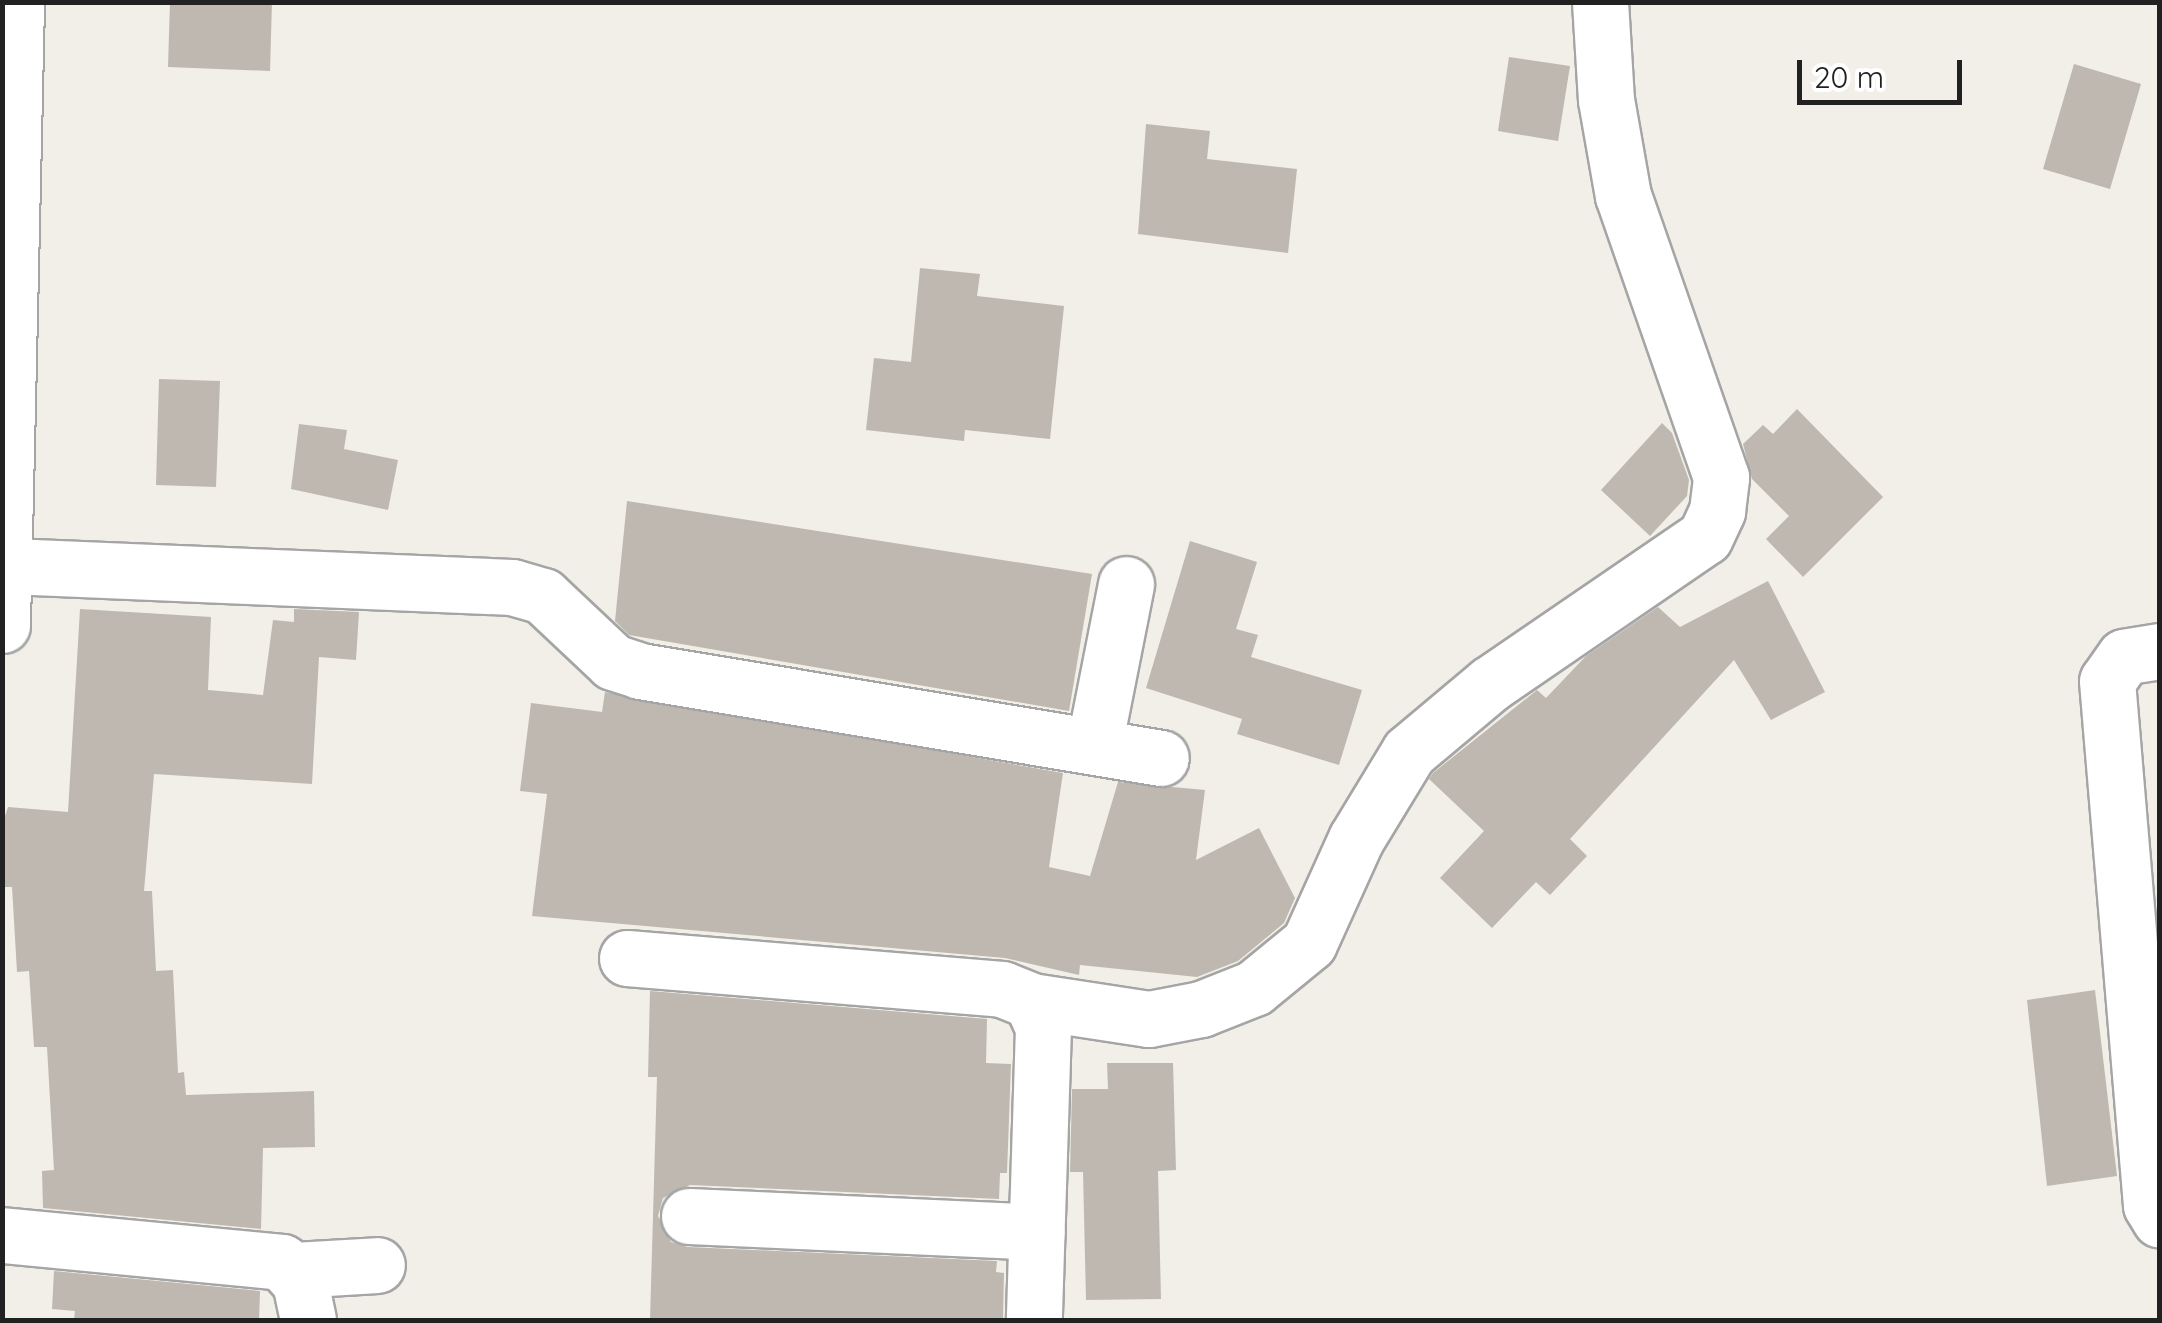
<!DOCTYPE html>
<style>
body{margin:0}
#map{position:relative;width:2162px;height:1323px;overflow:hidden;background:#f1efe8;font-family:Quicksand,sans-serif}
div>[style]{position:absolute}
.building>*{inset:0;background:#beb8b1}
.roads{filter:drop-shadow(2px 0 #a5a5a5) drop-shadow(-2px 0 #a5a5a5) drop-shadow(0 2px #a5a5a5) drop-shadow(0 -2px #a5a5a5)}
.street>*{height:55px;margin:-27.5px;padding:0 27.5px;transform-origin:27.5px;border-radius:27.5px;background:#fff}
span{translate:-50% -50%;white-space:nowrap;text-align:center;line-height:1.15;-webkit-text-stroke:9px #fff;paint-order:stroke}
.frame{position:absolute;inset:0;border:5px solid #212121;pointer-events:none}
.scale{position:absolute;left:1797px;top:60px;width:165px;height:45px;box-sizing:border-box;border:5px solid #212121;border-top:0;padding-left:12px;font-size:30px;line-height:35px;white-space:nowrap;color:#212121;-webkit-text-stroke:8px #fff;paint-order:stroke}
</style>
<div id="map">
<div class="building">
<div style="clip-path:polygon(170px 2px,272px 2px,270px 71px,168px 67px)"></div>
<div style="clip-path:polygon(1509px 57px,1570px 66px,1558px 141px,1498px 131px)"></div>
<div style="clip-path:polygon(2074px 64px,2141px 84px,2110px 189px,2043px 169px)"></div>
<div style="clip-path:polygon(1146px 124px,1210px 131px,1207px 159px,1297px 169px,1288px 253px,1138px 234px)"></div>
<div style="clip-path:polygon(920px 268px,980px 274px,977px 296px,1064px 306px,1050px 439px,965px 430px,964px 441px,866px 430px,874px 358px,911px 362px)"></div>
<div style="clip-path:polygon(159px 379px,220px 381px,216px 487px,156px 485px)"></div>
<div style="clip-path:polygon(1797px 409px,1883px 497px,1803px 577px,1766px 539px,1789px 516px,1752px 479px,1743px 444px,1763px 425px,1773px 434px)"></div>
<div style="clip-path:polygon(1662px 423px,1672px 433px,1689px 480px,1687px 496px,1650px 536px,1601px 490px)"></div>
<div style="clip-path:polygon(299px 424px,347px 430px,344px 449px,398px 460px,388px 510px,291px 489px)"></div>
<div style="clip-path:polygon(627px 501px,1092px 574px,1069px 711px,629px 635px,615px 621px)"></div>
<div style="clip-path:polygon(1190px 541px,1257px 562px,1236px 629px,1258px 635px,1251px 657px,1362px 690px,1339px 765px,1237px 734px,1242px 719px,1146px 688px)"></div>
<div style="clip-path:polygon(1768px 581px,1825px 692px,1771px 720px,1734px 660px,1570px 839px,1587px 856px,1550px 895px,1536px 882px,1492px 928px,1440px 878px,1484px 831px,1429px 779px,1433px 773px,1537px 690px,1546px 698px,1586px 656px,1658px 607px,1680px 627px)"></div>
<div style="clip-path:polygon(80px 609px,211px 617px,208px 690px,263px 695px,273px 620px,294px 622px,294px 609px,359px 612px,356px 660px,319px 657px,312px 784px,154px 774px,144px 891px,152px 891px,156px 971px,173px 970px,178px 1073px,184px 1072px,186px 1095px,314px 1091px,315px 1147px,263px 1148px,261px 1229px,43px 1208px,42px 1171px,54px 1170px,47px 1047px,34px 1047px,29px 971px,17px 972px,12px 887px,2px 887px,2px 825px,8px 807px,68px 812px)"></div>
<div style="clip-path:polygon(605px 692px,1063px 773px,1049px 867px,1090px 876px,1118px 782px,1205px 790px,1196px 860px,1259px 828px,1295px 898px,1284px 923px,1238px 961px,1197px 977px,1080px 965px,1079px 975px,1005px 958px,532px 916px,547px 794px,520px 791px,531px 703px,602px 712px)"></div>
<div style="clip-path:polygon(2095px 990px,2117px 1176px,2047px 1186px,2027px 1000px)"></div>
<div style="clip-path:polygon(650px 991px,987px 1019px,986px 1063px,1011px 1064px,1007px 1173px,1000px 1173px,999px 1199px,690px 1185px,663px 1198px,658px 1216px,671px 1242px,688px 1247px,997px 1261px,996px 1272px,1004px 1273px,1003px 1320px,650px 1320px,657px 1077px,648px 1077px)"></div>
<div style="clip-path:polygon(1107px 1063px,1173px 1063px,1176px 1170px,1158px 1171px,1161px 1299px,1086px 1300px,1083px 1172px,1070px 1172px,1072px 1089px,1108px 1089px)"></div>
<div style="clip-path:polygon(54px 1271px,260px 1291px,259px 1320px,74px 1320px,75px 1311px,52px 1309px)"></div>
</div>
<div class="roads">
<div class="street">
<div style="left:9px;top:566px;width:503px;rotate:2.39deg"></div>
<div style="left:512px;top:587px;width:32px;rotate:16deg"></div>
<div style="left:543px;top:596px;width:96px;rotate:43.3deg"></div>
<div style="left:613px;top:662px;width:28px;rotate:18deg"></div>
<div style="left:640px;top:671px;width:528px;rotate:9.48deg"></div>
<div style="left:2px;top:625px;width:623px;rotate:-88.71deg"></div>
<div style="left:2160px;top:651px;width:36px;rotate:171deg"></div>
<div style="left:2124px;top:657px;width:29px;rotate:125deg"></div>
<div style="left:2107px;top:681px;width:526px;rotate:85.2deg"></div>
<div style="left:2151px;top:1205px;width:17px;rotate:59deg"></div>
<div style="left:1094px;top:746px;width:165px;rotate:-78.8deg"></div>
<div style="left:627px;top:958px;width:376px;rotate:4.7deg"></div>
<div style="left:1002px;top:989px;width:31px;rotate:22deg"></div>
<div style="left:1031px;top:1001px;width:29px;rotate:65deg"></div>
<div style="left:1043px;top:1027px;width:293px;rotate:91.8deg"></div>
<div style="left:1031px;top:1001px;width:119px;rotate:8.7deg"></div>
<div style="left:1149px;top:1019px;width:53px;rotate:-10.9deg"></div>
<div style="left:1201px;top:1009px;width:57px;rotate:-21.6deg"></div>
<div style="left:1254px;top:988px;width:71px;rotate:-39.3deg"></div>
<div style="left:1309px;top:943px;width:114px;rotate:-65.7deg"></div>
<div style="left:1356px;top:839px;width:102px;rotate:-58.7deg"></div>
<div style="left:1409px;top:752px;width:106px;rotate:-40deg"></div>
<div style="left:1490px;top:684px;width:260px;rotate:-34.4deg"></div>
<div style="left:1705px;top:537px;width:29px;rotate:-65deg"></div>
<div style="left:1717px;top:511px;width:34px;rotate:-83deg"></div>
<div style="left:1721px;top:477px;width:298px;rotate:-109.2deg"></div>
<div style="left:1623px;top:196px;width:97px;rotate:-100deg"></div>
<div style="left:1606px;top:100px;width:98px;rotate:-93.5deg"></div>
<div style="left:689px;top:1216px;width:348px;rotate:2.6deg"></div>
<div style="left:2px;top:1235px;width:281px;rotate:5.5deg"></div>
<div style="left:282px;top:1262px;width:27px;rotate:48deg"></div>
<div style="left:300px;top:1282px;width:39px;rotate:78deg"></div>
<div style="left:294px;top:1270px;width:83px;rotate:-3.4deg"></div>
</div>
</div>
<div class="frame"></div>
<div class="scale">20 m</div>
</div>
